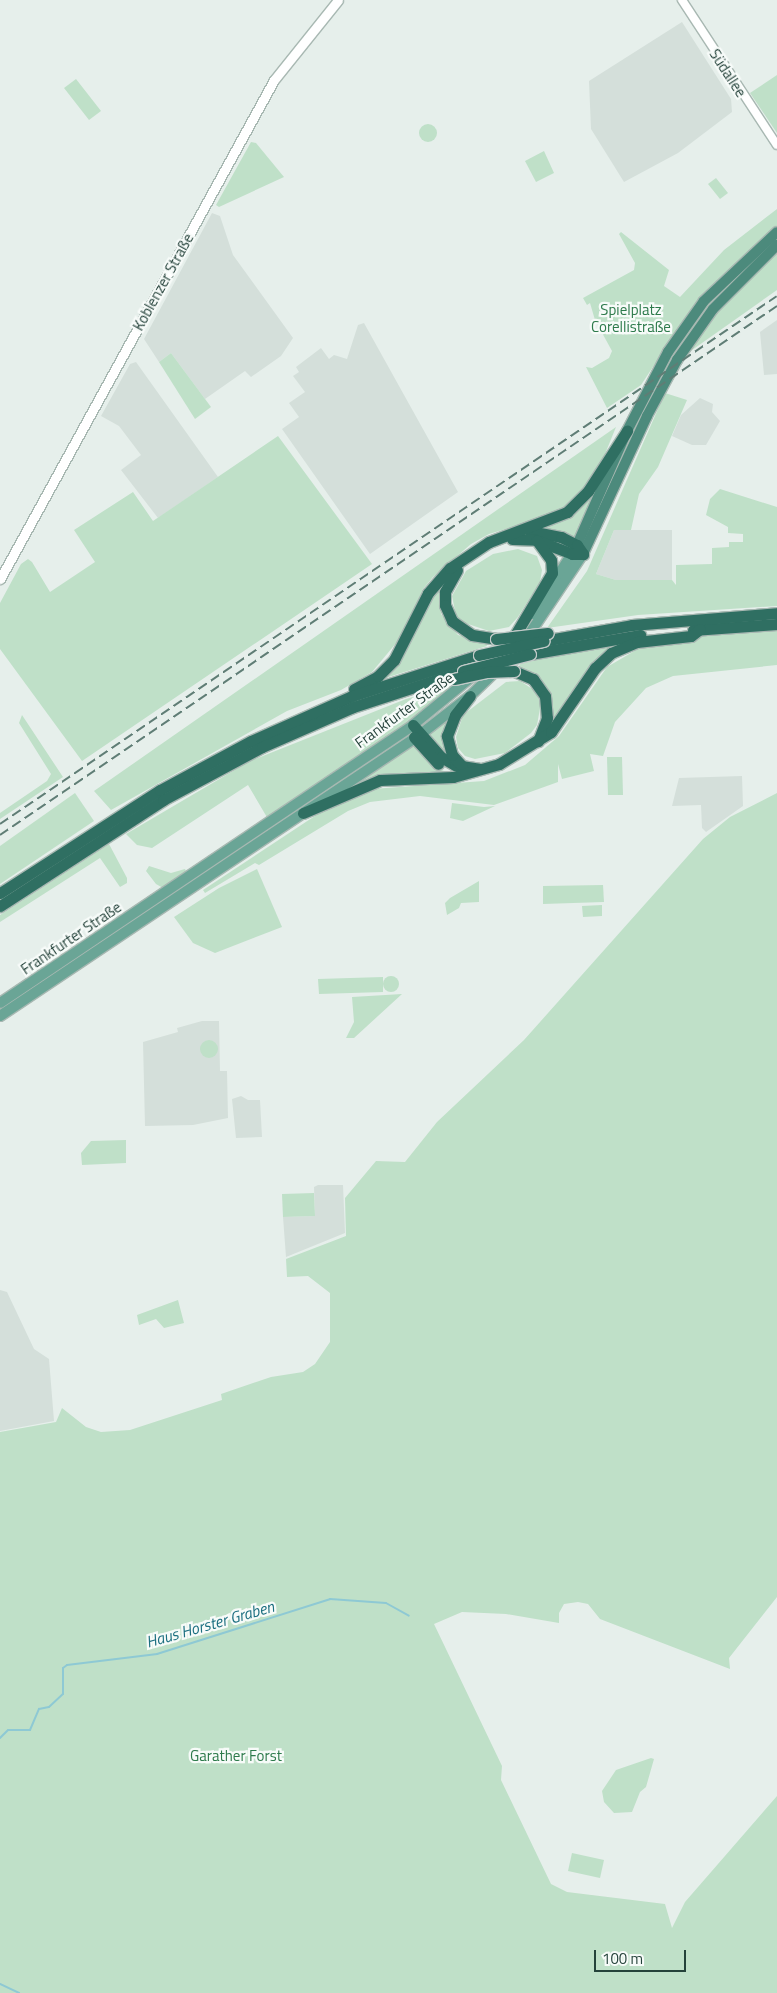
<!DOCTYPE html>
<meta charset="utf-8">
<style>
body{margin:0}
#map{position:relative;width:777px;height:1993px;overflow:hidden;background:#e6efeb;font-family:"Titillium Web",sans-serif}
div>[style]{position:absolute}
.built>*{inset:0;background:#d4dfda}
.green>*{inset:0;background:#bfe0c8}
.round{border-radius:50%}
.stream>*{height:2px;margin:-1px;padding:0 1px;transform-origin:1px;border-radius:1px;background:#8ec9d4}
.roads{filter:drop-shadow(1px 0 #a8b8b2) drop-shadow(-1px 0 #a8b8b2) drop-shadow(0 1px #a8b8b2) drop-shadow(0 -1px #a8b8b2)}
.tertiary>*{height:8px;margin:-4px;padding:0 4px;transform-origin:4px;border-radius:4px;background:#fff}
.secondary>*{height:9px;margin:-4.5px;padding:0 4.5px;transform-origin:4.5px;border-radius:4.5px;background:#fff}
.primary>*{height:10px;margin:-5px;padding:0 5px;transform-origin:5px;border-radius:5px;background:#6aa596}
.trunk>*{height:10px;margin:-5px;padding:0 5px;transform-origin:5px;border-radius:5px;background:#4c8a7c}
.motorway>*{height:11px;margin:-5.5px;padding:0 5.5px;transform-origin:5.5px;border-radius:5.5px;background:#2f6f62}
.rail>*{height:2px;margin-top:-1px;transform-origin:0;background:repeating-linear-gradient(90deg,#5f7d75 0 10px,transparent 0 15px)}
.bridges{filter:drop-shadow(1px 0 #c2cac8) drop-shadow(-1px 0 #c2cac8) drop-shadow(0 1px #c2cac8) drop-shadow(0 -1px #c2cac8)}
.motorway-bridge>*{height:11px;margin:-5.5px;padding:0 5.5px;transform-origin:5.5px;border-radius:5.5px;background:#2f6f62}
span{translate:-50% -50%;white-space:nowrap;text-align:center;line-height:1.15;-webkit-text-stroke:4.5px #f7fbf9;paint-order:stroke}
.street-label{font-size:15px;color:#24423a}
.park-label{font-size:15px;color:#2d7a4b}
.water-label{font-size:16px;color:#1c6f80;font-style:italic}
.scale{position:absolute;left:594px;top:1950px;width:92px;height:22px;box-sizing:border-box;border:2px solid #24423a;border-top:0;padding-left:6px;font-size:15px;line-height:18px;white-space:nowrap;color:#24423a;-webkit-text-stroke:4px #f7fbf9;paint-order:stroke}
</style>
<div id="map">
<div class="built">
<div style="clip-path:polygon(682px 22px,731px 99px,732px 112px,678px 153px,624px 182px,591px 129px,589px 81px)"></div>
<div style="clip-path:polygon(212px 213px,220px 216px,233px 255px,293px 338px,281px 356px,251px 377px,245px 371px,205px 399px,171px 353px,159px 362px,144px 339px)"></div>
<div style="clip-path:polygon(777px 320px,777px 374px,764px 375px,760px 332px)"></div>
<div style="clip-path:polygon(364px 323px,458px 492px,370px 554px,282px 429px,299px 417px,289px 403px,305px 392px,293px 376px,299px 372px,296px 367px,321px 348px,329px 359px,334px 355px,347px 359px,358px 325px)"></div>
<div style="clip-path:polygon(136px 362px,218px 477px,158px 518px,121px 470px,141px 455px,119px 426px,101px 416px,130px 364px)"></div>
<div style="clip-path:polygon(700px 398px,713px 404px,712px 412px,720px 421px,706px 445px,692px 445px,672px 436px,681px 415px)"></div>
<div style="clip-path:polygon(614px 530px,672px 530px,672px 580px,616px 580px,596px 574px)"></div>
<div style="clip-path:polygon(742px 776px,743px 806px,706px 832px,702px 828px,701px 805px,672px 806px,679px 778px)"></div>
<div style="clip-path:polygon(202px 1021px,219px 1021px,220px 1071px,227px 1071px,228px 1118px,193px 1125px,145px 1126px,143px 1042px,178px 1032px,177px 1028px)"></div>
<div style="clip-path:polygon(241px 1096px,248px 1100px,260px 1100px,262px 1137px,236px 1138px,232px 1099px)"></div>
<div style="clip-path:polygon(318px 1185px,343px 1185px,345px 1233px,286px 1257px,283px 1217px,315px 1216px,314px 1187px)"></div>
<div style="clip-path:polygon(0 1290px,7px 1292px,34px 1349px,49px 1359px,54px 1421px,0 1431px)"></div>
</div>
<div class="green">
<div style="clip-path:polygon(777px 75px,777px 133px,750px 93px)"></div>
<div style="clip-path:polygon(76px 79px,101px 111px,89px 120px,64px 88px)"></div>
<div class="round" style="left:419px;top:124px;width:18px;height:18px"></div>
<div style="clip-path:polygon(251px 142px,256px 143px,284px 177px,219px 207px,216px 205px)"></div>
<div style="clip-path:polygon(544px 151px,554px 173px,536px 182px,525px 161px)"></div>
<div style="clip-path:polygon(716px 178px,728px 193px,720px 199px,708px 184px)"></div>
<div style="clip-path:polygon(777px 209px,777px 227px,694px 305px,641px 385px,607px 408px,586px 367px,592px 368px,609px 358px,612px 351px,595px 320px,590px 303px,587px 305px,583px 298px,634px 270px,635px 263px,619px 234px,621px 232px,669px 270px,664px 286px,680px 297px,724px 250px)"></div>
<div style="clip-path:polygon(777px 251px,777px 290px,685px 355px,713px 315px)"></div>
<div style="clip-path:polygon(171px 353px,211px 407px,195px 419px,159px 362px)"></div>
<div style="clip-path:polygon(665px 393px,687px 400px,658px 467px,639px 494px,631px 530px,614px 530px,596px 574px,616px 580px,672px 580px,676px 585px,676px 565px,712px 564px,712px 548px,729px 547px,729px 542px,743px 542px,743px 534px,728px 533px,728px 527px,706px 515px,710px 499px,720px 489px,777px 507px,777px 606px,638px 615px,547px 628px,587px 571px)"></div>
<div style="clip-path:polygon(616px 427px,603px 459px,585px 487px,565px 507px,547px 517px,489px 534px,471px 544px,433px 577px,423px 589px,402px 636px,372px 672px,341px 690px,287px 711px,111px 810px,94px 791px)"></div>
<div style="clip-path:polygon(278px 436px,372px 564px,82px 761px,0 649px,0 603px,21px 564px,28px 559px,32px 562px,50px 592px,95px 562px,74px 530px,133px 492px,153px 521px)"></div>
<div style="clip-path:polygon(602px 476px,574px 541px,537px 529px,560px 520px)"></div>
<div style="clip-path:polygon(518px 549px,537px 556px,542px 570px,540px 582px,518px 617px,509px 627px,489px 631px,462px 622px,456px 616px,452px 596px,466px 571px,493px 554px)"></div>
<div style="clip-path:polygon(447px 577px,440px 595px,441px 614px,458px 635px,486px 642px,487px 646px,379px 680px,397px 665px,422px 615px)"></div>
<div style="clip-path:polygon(777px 631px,777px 665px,673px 676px,646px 688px,615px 722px,603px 756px,590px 754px,594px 771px,562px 779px,558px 764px,558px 782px,494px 805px,420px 796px,370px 802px,348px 811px,259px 865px,255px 863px,205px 893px,203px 890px,330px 806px,372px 789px,484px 781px,525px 765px,559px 736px,607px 667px,643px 646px,691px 637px)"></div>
<div style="clip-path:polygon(619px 645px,550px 729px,551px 701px,517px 669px,521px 663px)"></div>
<div style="clip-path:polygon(520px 681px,534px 690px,541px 703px,537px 725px,531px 733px,505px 753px,475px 759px,465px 756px,458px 748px,456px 737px,463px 715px,506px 682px)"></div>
<div style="clip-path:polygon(454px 685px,415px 720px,268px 819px,248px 785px,152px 848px,137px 845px,126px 834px,250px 761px,406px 699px)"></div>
<div style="clip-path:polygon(22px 715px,63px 777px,0 819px,0 813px,47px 781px,51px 774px,19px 723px)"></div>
<div style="clip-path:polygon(453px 715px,450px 755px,445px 754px,428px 734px)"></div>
<div style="clip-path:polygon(415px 743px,437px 768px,451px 774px,405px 774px,342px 792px)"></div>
<div style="clip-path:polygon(607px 757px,622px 757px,623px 795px,608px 795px)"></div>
<div style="clip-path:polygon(75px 793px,94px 821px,0 884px,0 846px)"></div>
<div style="clip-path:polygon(777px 793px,777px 1597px,729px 1658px,730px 1669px,600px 1619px,588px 1604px,578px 1602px,564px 1604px,559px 1613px,559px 1623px,506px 1614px,462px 1612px,434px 1624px,502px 1766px,501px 1780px,551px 1884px,567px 1892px,665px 1904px,672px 1928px,685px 1902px,777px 1796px,777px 1993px,0 1993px,0 1432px,56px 1422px,62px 1408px,86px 1427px,101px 1432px,130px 1430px,222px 1400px,221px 1394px,271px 1377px,303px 1372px,315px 1364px,330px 1342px,330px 1293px,308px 1276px,287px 1277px,286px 1259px,346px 1236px,345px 1198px,376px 1161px,405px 1162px,437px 1122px,524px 1040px,703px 839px,730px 817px)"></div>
<div style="clip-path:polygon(452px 803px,484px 807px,495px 806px,463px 821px,450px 818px)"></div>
<div style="clip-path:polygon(109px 844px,127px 878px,127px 883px,120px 887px,100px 858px,0 922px,0 915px)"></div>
<div style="clip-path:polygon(149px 866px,171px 873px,185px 869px,187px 873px,163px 888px,156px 884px,146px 871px)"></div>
<div style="clip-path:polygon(257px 869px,282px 927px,215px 953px,193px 943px,174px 917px,219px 888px)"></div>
<div style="clip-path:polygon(479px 881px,479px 902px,461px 903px,459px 908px,447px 915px,445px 903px,450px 898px)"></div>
<div style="clip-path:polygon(603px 885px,604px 902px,543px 904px,543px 886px)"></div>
<div style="clip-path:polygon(602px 905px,602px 916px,583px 917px,582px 906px)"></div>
<div class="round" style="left:383px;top:976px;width:16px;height:16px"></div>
<div style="clip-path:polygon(383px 977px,383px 992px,319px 994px,318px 979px)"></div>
<div style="clip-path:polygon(402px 994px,354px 1038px,346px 1038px,354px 1022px,352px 997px)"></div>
<div class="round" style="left:200px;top:1040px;width:18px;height:18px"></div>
<div style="clip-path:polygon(126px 1140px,126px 1163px,82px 1165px,81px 1153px,91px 1141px)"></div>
<div style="clip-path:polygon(314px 1193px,315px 1216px,283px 1217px,282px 1194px)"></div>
<div style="clip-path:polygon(178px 1300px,184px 1323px,164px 1328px,156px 1319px,139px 1325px,137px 1315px)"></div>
<div style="clip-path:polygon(651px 1758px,654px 1759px,646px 1787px,640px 1792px,632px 1812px,614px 1813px,604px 1802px,602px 1791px,616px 1770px)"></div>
<div style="clip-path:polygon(572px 1853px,604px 1860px,600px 1878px,568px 1871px)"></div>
</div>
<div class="stream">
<div style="left:0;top:1738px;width:11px;rotate:-45deg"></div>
<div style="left:8px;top:1730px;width:22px"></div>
<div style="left:30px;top:1730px;width:23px;rotate:-67deg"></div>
<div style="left:39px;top:1709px;width:10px;rotate:-11deg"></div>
<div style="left:49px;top:1707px;width:19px;rotate:-43deg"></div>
<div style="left:63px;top:1694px;width:26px;rotate:-90deg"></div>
<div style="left:63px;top:1668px;width:5px;rotate:-37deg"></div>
<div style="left:67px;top:1665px;width:91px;rotate:-7deg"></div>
<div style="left:157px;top:1654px;width:182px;rotate:-17.6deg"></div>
<div style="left:330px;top:1599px;width:56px;rotate:4.1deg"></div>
<div style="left:386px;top:1603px;width:26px;rotate:29deg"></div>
<div style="left:0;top:1984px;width:21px;rotate:25deg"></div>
</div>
<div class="roads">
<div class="tertiary">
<div style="left:682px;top:0;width:173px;rotate:56.8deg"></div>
</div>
<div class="secondary">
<div style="left:0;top:579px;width:569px;rotate:-61.23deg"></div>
<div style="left:274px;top:80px;width:102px;rotate:-51.3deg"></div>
</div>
<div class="primary">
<div style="left:533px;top:614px;width:77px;rotate:-57.1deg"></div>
<div style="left:526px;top:639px;width:102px;rotate:-56.2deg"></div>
<div style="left:0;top:1003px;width:498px;rotate:-33.9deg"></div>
<div style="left:413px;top:725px;width:82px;rotate:-39.5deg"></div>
<div style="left:0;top:1016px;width:507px;rotate:-33.82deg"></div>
<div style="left:421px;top:734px;width:62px;rotate:-37.8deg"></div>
<div style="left:470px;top:696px;width:40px;rotate:-44deg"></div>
</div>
<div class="trunk">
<div style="left:577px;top:545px;width:124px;rotate:-66.3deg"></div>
<div style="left:627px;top:431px;width:89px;rotate:-62.6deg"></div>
<div style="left:668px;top:352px;width:62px;rotate:-54.8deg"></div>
<div style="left:704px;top:301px;width:100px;rotate:-43.4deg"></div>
<div style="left:583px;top:554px;width:152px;rotate:-65.1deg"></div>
<div style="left:647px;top:416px;width:64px;rotate:-61.8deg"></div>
<div style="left:677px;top:360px;width:62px;rotate:-54.8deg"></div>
<div style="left:713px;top:309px;width:91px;rotate:-45deg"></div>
</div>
<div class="motorway">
<div style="left:530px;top:531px;width:32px;rotate:11deg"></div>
<div style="left:561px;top:537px;width:18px;rotate:27deg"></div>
<div style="left:577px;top:545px;width:11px;rotate:56deg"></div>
<div style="left:512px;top:539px;width:24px;rotate:2deg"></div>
<div style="left:536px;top:540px;width:39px;rotate:21deg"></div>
<div style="left:572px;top:554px;width:11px"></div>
<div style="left:457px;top:570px;width:25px;rotate:119deg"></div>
<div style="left:445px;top:592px;width:13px;rotate:90deg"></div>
<div style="left:445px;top:605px;width:17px;rotate:66deg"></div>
<div style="left:452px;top:621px;width:24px;rotate:35deg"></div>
<div style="left:472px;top:635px;width:24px;rotate:9deg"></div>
<div style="left:693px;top:630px;width:84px;rotate:-4.1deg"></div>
<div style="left:515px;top:635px;width:72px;rotate:-59.2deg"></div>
<div style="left:552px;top:573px;width:13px;rotate:-94deg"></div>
<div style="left:551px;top:560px;width:24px;rotate:-126deg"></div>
<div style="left:543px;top:641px;width:90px;rotate:-10.2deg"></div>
<div style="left:632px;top:625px;width:145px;rotate:-4.7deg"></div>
<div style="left:530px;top:654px;width:112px;rotate:-9.8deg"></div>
<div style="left:514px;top:671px;width:21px;rotate:23deg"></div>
<div style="left:533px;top:679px;width:21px;rotate:55deg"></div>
<div style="left:545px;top:696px;width:22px;rotate:85deg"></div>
<div style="left:547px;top:718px;width:25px;rotate:111deg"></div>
<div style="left:354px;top:689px;width:27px;rotate:-28deg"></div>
<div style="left:378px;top:676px;width:23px;rotate:-45deg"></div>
<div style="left:394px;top:660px;width:75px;rotate:-63.1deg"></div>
<div style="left:428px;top:593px;width:33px;rotate:-49deg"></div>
<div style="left:450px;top:568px;width:47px;rotate:-33.7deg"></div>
<div style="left:489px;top:542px;width:84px;rotate:-21deg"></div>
<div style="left:567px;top:512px;width:30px;rotate:-45deg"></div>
<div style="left:588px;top:491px;width:72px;rotate:-57deg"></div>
<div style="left:413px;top:725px;width:43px;rotate:48.8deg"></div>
<div style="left:441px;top:757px;width:16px;rotate:30deg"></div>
<div style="left:455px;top:765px;width:24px;rotate:9deg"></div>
<div style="left:414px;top:737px;width:36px;rotate:48deg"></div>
<div style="left:462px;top:766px;width:15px;rotate:-132deg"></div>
<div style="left:452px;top:755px;width:20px;rotate:-105deg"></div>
<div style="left:447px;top:736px;width:22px;rotate:-69deg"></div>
<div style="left:455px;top:715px;width:24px;rotate:-52deg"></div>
<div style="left:303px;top:813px;width:84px;rotate:-23.2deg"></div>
<div style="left:380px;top:780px;width:73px;rotate:-2.4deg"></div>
<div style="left:453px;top:777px;width:48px;rotate:-15.8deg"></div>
<div style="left:499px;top:764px;width:61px;rotate:-31.6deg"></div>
<div style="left:551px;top:732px;width:78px;rotate:-55.5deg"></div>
<div style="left:595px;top:668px;width:22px;rotate:-43deg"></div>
<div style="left:611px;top:653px;width:28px;rotate:-23deg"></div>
<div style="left:637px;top:642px;width:54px;rotate:-6.3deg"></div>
<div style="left:691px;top:636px;width:11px;rotate:-38deg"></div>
<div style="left:0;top:893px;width:190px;rotate:-32.8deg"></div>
<div style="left:160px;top:790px;width:103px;rotate:-28.3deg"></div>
<div style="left:251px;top:741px;width:111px;rotate:-24deg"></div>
<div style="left:352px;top:696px;width:133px;rotate:-17.9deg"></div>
<div style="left:0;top:906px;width:194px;rotate:-33deg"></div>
<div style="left:163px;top:800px;width:112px;rotate:-28.2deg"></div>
<div style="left:262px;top:747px;width:99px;rotate:-23.7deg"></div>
<div style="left:353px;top:707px;width:116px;rotate:-18.1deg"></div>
</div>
</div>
<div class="rail">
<div style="left:0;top:824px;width:939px;rotate:-34.2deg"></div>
<div style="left:0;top:835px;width:940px;rotate:-34.25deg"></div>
</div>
<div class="bridges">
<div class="motorway-bridge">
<div style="left:496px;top:639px;width:52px;rotate:-6.6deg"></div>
<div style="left:479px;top:655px;width:66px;rotate:-12.3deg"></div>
<div style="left:463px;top:671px;width:69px;rotate:-14.2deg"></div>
<div style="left:454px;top:679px;width:34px;rotate:-12deg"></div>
<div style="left:487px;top:672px;width:27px;rotate:-2deg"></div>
</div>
</div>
<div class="street-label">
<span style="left:728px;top:73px;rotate:57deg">Südallee</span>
<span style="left:163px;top:282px;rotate:-61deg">Koblenzer Straße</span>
<span style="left:404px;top:710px;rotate:-36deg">Frankfurter Straße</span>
<span style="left:71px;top:938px;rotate:-34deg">Frankfurter Straße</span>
</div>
<div class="park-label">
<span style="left:631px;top:318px">Spielplatz<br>Corellistraße</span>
<span style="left:236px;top:1756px">Garather Forst</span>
</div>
<div class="water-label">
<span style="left:210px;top:1624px;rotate:-16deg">Haus Horster Graben</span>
</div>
<div class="scale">100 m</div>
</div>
